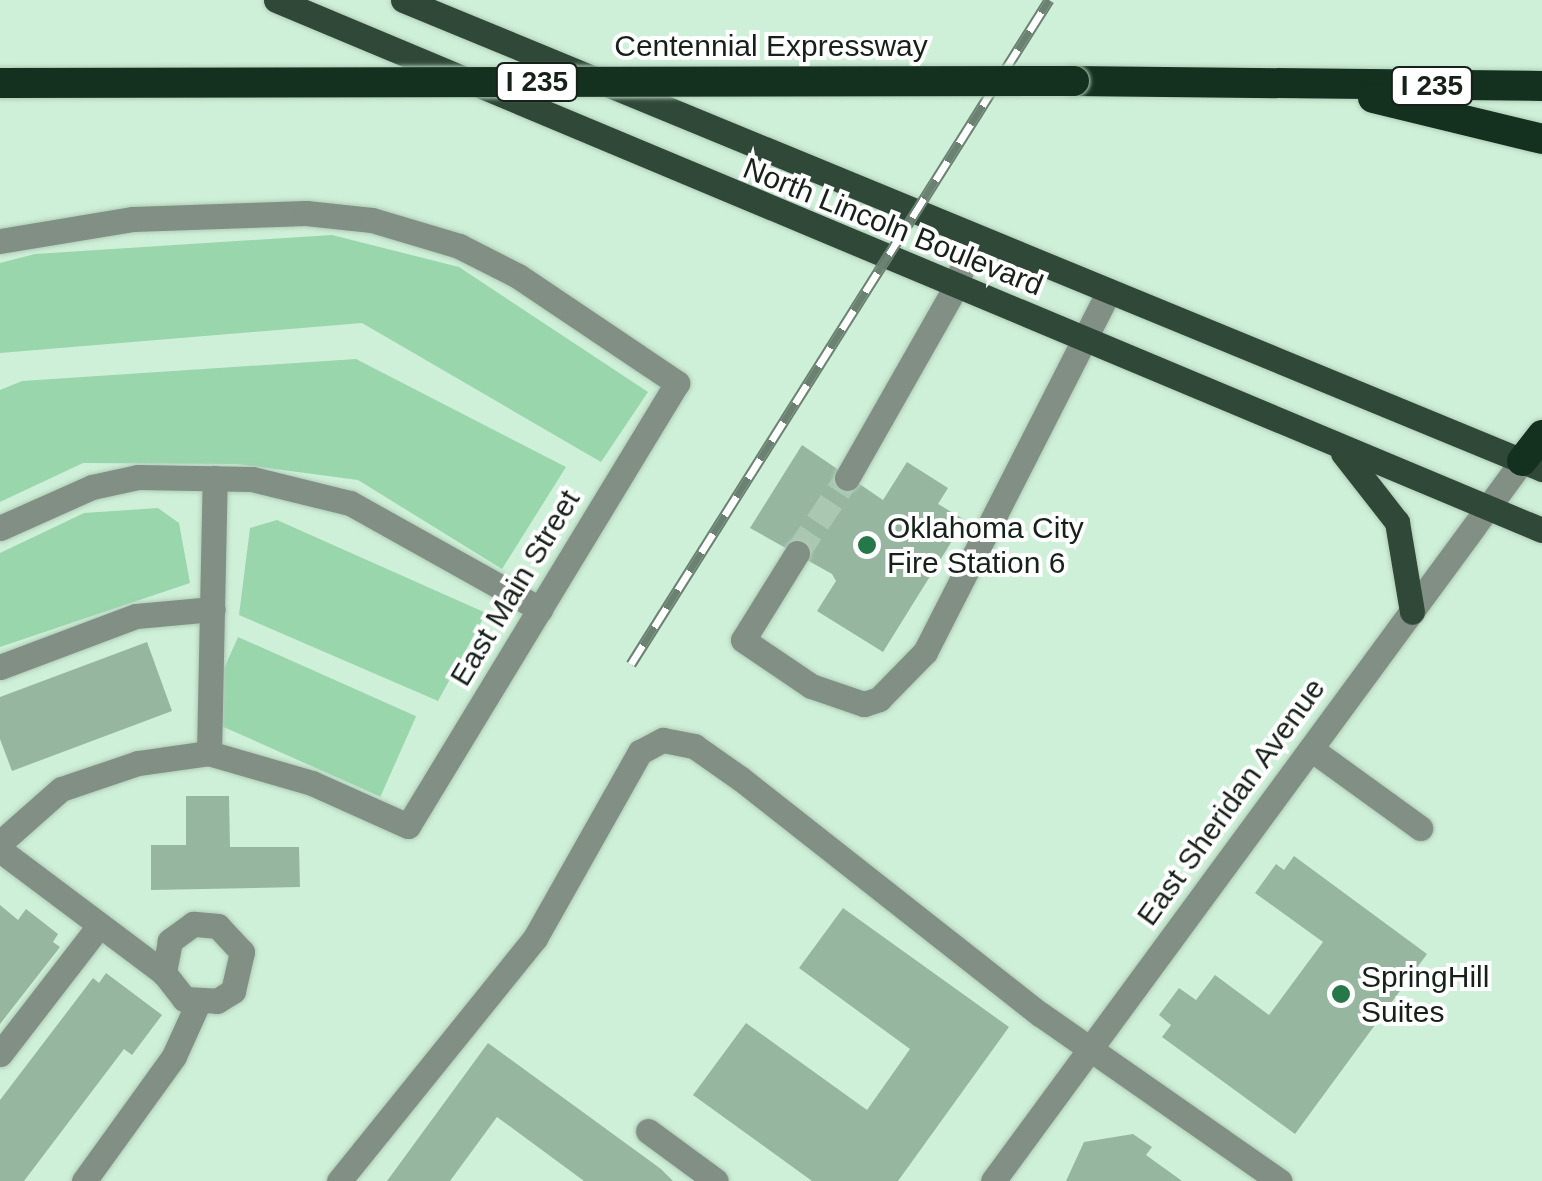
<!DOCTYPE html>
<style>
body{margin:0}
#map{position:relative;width:1542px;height:1181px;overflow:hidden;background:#cff0d8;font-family:Helvetica,sans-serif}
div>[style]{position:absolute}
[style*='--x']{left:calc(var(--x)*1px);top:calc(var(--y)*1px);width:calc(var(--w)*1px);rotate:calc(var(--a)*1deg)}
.green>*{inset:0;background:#99d6ac;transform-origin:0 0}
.building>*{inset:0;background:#96b69f}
.minor-tunnel>*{height:25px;margin-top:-12.5px;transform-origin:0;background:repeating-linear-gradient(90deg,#aac7b2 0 25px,transparent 0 37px)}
.roads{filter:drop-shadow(0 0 2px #aecbb6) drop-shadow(0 0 2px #aecbb6)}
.minor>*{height:25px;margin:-12.5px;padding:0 12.5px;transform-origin:12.5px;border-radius:12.5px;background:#818f85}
.major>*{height:25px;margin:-12.5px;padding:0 12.5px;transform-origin:12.5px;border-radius:12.5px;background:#304838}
.highway>*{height:30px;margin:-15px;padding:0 15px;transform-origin:15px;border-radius:15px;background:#14301e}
.rail>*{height:11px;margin-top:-5.5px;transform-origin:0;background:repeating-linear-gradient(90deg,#fff 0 22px,#6b8172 0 44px);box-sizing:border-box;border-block:2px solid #6b8172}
.bridges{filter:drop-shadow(0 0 2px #aecbb6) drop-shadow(0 0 2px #aecbb6)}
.highway-bridge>*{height:30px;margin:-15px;padding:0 15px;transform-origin:15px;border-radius:15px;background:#14301e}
.dots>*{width:28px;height:28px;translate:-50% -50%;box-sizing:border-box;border:5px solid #fff;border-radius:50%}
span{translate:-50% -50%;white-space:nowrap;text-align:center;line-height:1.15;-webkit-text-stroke:8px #fff;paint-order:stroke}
.shield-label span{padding:2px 8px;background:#fff;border:2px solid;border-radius:8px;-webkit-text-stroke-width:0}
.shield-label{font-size:28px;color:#152119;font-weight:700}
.street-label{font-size:30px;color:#152119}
.poi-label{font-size:30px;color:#152119}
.left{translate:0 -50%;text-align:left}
</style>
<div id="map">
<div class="green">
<i style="clip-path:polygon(332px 235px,459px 267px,648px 392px,601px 462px,362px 323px,0 353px,0 263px,35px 254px)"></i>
<i style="clip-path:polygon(356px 359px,566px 467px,502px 569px,358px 480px,236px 464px,83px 463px,0 502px,0 390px,22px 381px)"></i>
<i style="clip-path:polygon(158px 508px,179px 523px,190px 583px,0 647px,0 553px,84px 513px)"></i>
<i style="clip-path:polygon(277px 520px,486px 613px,438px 701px,239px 615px,250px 528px)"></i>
<i style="left:238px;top:637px;width:195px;height:88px;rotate:24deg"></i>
</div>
<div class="building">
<i style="clip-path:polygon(802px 445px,883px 500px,907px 462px,948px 488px,938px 504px,965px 520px,883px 652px,817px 611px,836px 581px,832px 574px,750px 528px)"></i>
<i style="clip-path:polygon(147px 642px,172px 711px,12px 771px,0 739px,0 697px)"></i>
<i style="clip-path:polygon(186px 796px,229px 796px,230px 847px,299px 847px,300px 887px,151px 890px,151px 845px,186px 845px)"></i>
<i style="clip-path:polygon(1294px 856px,1427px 954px,1295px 1134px,1162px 1037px,1171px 1025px,1159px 1015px,1179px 988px,1196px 1000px,1215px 975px,1269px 1015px,1323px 942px,1255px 893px,1276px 864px,1284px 870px)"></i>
<i style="clip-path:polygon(0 905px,18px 920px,26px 909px,58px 934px,53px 942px,60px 947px,0 1024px)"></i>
<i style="clip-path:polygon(843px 908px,1009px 1027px,898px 1181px,812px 1181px,693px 1095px,746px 1023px,867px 1110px,910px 1049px,799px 968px)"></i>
<i style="clip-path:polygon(106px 973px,162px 1015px,132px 1055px,124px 1049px,24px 1181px,0 1181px,0 1100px,93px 978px,99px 983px)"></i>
<i style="clip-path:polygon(488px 1043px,661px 1169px,673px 1181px,584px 1181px,497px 1117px,450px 1181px,387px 1181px)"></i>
<i style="clip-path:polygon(1133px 1134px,1152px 1147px,1146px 1155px,1182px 1181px,1066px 1181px,1084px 1142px)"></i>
</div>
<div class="minor-tunnel">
<i style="--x:797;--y:553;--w:90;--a:-56.3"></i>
</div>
<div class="roads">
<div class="minor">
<i style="--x:0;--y:241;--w:135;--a:-9.4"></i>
<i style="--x:133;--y:219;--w:173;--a:-2"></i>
<i style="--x:306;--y:213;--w:66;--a:6.1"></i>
<i style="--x:372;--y:220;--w:91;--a:16.6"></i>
<i style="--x:459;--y:246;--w:66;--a:27"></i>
<i style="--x:518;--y:276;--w:192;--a:33.9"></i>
<i style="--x:677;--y:383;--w:518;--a:121.27"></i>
<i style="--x:408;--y:826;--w:105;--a:-155.9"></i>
<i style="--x:312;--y:783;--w:107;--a:-163.8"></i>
<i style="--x:209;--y:753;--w:72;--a:172"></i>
<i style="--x:138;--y:763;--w:81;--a:161.3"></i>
<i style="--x:61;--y:789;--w:81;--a:138.5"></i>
<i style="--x:847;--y:478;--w:219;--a:-60.4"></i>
<i style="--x:955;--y:288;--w:55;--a:-70.9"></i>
<i style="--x:0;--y:528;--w:101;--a:-24"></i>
<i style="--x:92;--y:487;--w:47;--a:-12.3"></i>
<i style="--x:138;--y:477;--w:114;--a:1"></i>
<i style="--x:252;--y:479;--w:101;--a:13.8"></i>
<i style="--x:350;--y:503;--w:218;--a:29.2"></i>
<i style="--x:797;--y:553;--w:102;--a:121.8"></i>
<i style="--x:743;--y:640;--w:82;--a:34.1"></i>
<i style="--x:811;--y:686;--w:56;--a:18.8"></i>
<i style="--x:864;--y:704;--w:16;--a:-18"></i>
<i style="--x:879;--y:699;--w:66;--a:-45.6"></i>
<i style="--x:925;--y:652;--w:405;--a:-63"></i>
<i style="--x:0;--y:667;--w:145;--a:-20.6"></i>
<i style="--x:136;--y:616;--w:77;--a:-5.2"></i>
<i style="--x:1311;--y:749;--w:135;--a:35.9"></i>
<i style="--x:209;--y:753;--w:275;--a:-88.8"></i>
<i style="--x:0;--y:850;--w:205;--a:36.9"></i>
<i style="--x:164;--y:973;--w:33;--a:52"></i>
<i style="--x:184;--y:999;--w:33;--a:3"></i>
<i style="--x:217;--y:1001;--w:19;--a:-32"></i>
<i style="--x:233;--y:991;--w:40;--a:-77"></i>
<i style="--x:242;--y:952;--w:35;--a:-133"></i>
<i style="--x:218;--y:926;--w:25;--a:-175"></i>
<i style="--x:193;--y:924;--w:29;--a:144"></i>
<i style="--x:170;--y:941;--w:33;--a:101"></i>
<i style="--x:0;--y:1054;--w:160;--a:-52.3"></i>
<i style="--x:648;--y:1131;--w:84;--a:36.3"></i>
<i style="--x:84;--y:1181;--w:154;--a:-54.2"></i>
<i style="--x:174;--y:1056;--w:58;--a:-65.6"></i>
<i style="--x:339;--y:1181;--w:312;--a:-51.1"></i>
<i style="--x:535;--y:938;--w:214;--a:-60.6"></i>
<i style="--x:640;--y:752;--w:26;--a:-28"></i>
<i style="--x:663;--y:740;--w:32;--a:11"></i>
<i style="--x:694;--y:746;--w:57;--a:35.1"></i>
<i style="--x:741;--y:779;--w:380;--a:38.2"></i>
<i style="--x:1040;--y:1014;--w:292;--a:34.9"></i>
<i style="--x:993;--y:1181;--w:893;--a:-53.69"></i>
</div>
<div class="major">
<i style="--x:276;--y:0;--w:1372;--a:22.72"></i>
<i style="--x:403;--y:0;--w:1232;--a:22.38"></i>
<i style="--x:1343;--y:453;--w:88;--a:52"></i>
<i style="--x:1397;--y:522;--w:91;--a:80.5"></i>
</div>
<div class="highway">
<i style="--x:1074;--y:81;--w:468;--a:0.6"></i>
<i style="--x:1373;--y:98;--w:174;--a:13.6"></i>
<i style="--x:1522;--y:461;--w:33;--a:-52"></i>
</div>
</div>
<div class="rail">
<i style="--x:631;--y:664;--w:785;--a:-57.81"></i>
</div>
<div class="bridges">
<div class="highway-bridge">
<i style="--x:0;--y:83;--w:1074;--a:-0.11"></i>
</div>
</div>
<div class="dots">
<i style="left:867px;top:545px;background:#277849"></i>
<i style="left:1341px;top:994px;background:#277849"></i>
</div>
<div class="shield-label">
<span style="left:537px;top:82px">I 235</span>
<span style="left:1432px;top:86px">I 235</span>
</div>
<div class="street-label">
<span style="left:771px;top:46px">Centennial Expressway</span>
<span style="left:893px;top:227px;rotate:22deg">North Lincoln Boulevard</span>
<span style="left:515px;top:588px;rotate:-59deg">East Main Street</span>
<span style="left:1231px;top:802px;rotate:-54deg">East Sheridan Avenue</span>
</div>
<div class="poi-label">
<span class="left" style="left:887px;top:545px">Oklahoma City<br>Fire Station 6</span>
<span class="left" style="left:1361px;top:994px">SpringHill<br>Suites</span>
</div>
</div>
